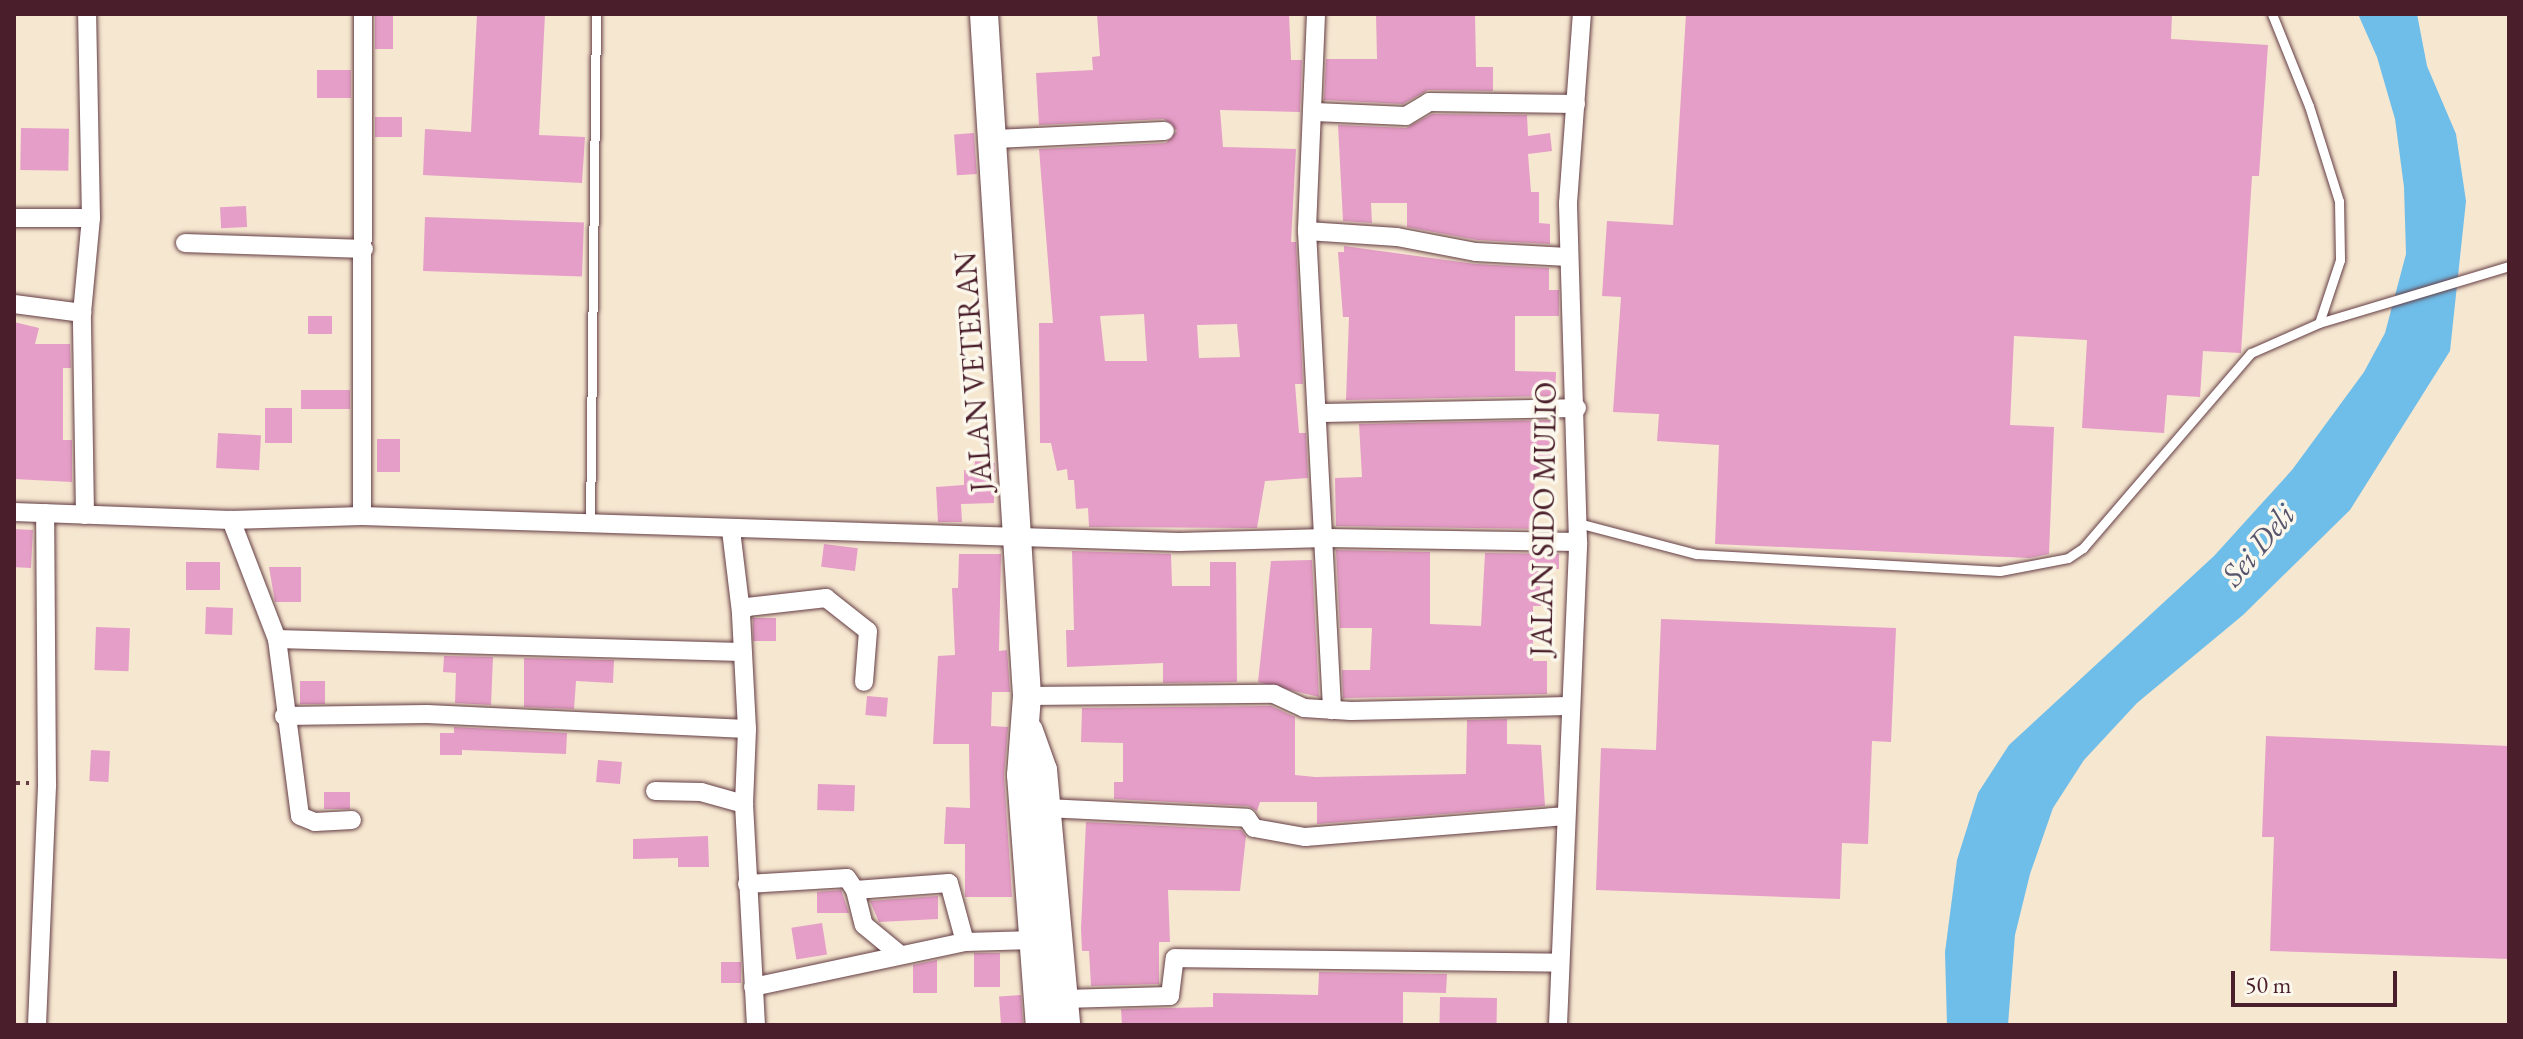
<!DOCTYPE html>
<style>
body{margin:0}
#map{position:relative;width:2523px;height:1039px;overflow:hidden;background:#f6e7d0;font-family:"EB Garamond",serif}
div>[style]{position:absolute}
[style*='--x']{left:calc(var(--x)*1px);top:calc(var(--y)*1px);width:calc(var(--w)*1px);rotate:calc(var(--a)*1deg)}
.water>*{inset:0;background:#6fbde9}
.building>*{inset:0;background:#e59ec7;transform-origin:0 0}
.path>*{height:4px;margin-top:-2px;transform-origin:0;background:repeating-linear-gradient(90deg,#643d44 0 6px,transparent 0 12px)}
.roads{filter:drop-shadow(0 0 2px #643d44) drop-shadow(0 0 2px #643d44)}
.service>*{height:9px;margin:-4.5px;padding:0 4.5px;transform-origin:4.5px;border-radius:4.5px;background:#fff}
.minor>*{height:18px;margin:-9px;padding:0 9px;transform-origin:9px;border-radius:9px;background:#fff}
.primary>*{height:28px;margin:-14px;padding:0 14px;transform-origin:14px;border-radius:14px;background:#fff}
span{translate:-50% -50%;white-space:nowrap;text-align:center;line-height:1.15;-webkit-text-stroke:7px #fbf7ec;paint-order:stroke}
.street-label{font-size:30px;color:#4a1f2b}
.water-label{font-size:32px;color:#57566e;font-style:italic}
.frame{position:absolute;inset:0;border:16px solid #4a1f2b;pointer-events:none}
.scale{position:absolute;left:2231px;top:971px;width:166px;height:36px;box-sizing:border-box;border:4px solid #4a1f2b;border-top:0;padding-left:10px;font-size:24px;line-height:28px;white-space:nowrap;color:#4a1f2b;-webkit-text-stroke:6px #fbf7ec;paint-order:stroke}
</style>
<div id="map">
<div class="water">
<i style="clip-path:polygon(2358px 14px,2417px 14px,2427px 66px,2456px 134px,2466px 201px,2450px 351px,2350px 510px,2243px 615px,2137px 703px,2084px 760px,2053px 808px,2030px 874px,2015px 935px,2008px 1025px,1947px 1025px,1945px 952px,1957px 860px,1978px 793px,2009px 745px,2214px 556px,2292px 470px,2364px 372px,2385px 333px,2406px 254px,2404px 187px,2395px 119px,2377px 57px)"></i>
</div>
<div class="building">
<i style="left:375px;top:14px;width:18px;height:35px"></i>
<i style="clip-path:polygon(477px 14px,545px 14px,539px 135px,585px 137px,582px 183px,423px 175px,425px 129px,471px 132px)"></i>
<i style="clip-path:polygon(evenodd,1097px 14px,1289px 14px,1291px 60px,1302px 60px,1300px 112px,1220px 110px,1223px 147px,1296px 149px,1291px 242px,1296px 242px,1303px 384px,1295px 384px,1299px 433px,1306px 433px,1308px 478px,1265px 481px,1257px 528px,1089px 527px,1088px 508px,1076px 509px,1074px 480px,1068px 480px,1067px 469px,1057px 471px,1051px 443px,1040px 443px,1039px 323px,1053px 323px,1039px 149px,1166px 143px,1177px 131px,1164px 119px,1039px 125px,1036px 73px,1093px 70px,1092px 57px,1100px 56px,1097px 14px,1144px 314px,1147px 361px,1105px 361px,1100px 316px,1144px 314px,1097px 14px,1237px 324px,1240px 357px,1199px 358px,1197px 325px,1237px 324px)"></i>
<i style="clip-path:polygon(1376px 14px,1475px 14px,1476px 67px,1493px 67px,1493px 91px,1428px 90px,1403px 104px,1324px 100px,1326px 59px,1377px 59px)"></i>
<i style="clip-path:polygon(1686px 14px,2172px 14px,2171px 39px,2268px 45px,2259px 176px,2252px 176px,2241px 353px,2203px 351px,2200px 397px,2167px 395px,2164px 433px,2082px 428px,2087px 340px,2014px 336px,2010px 425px,2054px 427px,2049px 554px,2029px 558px,1715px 544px,1719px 445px,1657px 441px,1659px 414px,1613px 412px,1621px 297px,1602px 296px,1607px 221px,1673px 225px)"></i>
<i style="left:351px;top:70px;width:28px;height:34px;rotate:90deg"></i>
<i style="clip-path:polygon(1432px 114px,1527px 115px,1528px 136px,1550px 133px,1552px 151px,1528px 154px,1531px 192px,1539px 192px,1539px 223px,1550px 224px,1550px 244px,1477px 240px,1407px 227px,1407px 203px,1371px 203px,1372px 223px,1343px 221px,1338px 125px,1406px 128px)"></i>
<i style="left:375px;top:117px;width:27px;height:20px"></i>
<i style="left:21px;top:128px;width:48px;height:42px;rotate:1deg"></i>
<i style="left:974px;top:133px;width:41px;height:20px;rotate:86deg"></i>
<i style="left:246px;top:206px;width:21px;height:26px;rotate:87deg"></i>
<i style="left:425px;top:217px;width:159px;height:54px;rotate:2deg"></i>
<i style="clip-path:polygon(1344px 246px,1475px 264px,1549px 268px,1549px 290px,1559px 290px,1559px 316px,1515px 316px,1515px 371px,1556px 372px,1555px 396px,1346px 400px,1349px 317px,1343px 317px,1338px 252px,1344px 252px)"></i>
<i style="left:332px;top:316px;width:18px;height:24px;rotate:90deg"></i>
<i style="clip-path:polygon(14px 322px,39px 328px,35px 344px,70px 344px,71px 368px,63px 368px,63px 440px,72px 440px,72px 482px,14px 479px)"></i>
<i style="left:301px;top:390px;width:49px;height:19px"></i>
<i style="left:265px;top:408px;width:27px;height:35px"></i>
<i style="clip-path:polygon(1555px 420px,1554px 474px,1534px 475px,1536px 529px,1336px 526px,1335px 478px,1362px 477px,1359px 424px)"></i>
<i style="left:218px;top:433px;width:43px;height:35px;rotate:3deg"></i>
<i style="left:377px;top:439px;width:23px;height:33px"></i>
<i style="clip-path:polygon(975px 461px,995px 463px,994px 503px,961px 504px,962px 522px,938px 522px,936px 487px,964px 485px,964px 470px,974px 470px)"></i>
<i style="left:14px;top:529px;width:19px;height:38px;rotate:3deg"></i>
<i style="left:824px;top:544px;width:34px;height:23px;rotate:7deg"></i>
<i style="clip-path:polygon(1336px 550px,1430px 552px,1430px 624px,1481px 626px,1485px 553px,1559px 554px,1559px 569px,1539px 569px,1541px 606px,1533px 606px,1533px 661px,1547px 661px,1547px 694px,1343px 698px,1342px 670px,1370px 670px,1372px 628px,1340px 628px)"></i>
<i style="clip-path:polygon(1072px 551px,1171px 554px,1172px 586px,1210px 586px,1210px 562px,1236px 562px,1237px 682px,1163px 683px,1163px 663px,1067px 667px,1066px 630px,1074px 630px)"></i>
<i style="clip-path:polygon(959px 554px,1001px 554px,999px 651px,1007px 650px,1010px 692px,992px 692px,991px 726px,1008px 727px,1004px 776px,1012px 897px,965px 897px,965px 844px,944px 844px,946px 807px,970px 808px,969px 744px,933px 744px,938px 656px,955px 655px,952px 588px,958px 588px)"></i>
<i style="clip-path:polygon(1312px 560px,1319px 697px,1258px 682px,1271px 561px)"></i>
<i style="left:186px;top:562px;width:34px;height:28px"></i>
<i style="clip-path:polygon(269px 567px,301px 567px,301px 602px,275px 602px)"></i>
<i style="left:206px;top:607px;width:27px;height:27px;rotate:2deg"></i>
<i style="left:753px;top:618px;width:23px;height:23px"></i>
<i style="clip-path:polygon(1661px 619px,1896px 628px,1891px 742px,1872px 741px,1868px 844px,1842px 843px,1840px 899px,1596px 890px,1601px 748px,1656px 750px)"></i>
<i style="left:96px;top:627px;width:34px;height:43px;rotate:2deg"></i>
<i style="clip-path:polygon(444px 656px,493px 657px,491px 705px,455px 703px,456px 673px,443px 672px)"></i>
<i style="clip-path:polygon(524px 658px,614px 660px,613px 683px,576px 681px,574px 709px,524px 707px)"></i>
<i style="left:300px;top:681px;width:25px;height:23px"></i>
<i style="left:867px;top:696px;width:21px;height:19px;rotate:5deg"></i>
<i style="clip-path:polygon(1271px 706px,1295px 717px,1295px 775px,1315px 777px,1466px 774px,1467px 720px,1507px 719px,1507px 744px,1541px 745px,1545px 806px,1317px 824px,1317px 802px,1260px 802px,1257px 811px,1248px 806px,1114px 799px,1114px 782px,1123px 782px,1123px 743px,1081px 742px,1082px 708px)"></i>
<i style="clip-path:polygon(454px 727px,567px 733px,566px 754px,462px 750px,462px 755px,440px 755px,440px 733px,454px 733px)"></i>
<i style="clip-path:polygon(2266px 736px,2509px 746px,2509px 959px,2270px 951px,2274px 837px,2262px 837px)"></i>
<i style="left:91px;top:750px;width:19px;height:31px;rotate:3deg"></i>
<i style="left:598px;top:760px;width:24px;height:22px;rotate:5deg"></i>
<i style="left:818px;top:784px;width:37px;height:26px;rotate:2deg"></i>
<i style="left:324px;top:792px;width:26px;height:17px"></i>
<i style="clip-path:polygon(1086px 822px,1241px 830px,1246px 836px,1240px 891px,1168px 890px,1170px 942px,1159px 942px,1159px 984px,1091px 986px,1089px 951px,1082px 951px,1081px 928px)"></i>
<i style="clip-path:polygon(708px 836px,709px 867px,678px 867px,678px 858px,633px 859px,633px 839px)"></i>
<i style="clip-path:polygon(841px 890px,849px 913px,817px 913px,817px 892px)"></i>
<i style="clip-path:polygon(938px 896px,938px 919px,879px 922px,870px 901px)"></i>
<i style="left:822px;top:923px;width:32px;height:31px;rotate:81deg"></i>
<i style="left:1000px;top:953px;width:34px;height:26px;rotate:90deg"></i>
<i style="clip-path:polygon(937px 960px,937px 993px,913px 993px,913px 965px)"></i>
<i style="left:721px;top:962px;width:20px;height:21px"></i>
<i style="clip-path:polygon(1319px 972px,1447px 974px,1446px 993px,1403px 992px,1403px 1025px,1122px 1025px,1121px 1009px,1213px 1007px,1213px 993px,1318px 995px)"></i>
<i style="left:1021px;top:995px;width:30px;height:22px;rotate:86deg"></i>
<i style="left:1440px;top:997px;width:57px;height:28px;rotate:1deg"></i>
</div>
<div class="path">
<i style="--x:14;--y:783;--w:15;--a:0"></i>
</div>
<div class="roads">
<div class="service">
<i style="--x:2272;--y:14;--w:99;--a:68.1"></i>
<i style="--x:2309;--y:106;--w:100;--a:72.5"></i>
<i style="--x:2339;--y:201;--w:59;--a:89"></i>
<i style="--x:2340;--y:260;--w:66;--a:108.4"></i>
<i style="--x:1578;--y:523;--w:122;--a:14.7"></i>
<i style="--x:1696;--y:554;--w:304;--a:3.2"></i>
<i style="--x:2000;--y:571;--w:69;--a:-10.8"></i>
<i style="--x:2068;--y:558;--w:18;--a:-34"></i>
<i style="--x:2083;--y:548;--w:257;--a:-49.3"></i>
<i style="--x:2251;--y:353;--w:74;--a:-23.8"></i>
<i style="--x:2319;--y:323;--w:198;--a:-16.7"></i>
<i style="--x:590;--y:526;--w:512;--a:-89.33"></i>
</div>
<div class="minor">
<i style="--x:1316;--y:14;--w:217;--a:92.4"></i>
<i style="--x:1307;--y:231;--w:480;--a:87"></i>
<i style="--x:1315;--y:112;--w:91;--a:2.5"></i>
<i style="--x:1406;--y:116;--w:27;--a:-31"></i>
<i style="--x:1429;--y:102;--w:147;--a:0.8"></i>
<i style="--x:994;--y:139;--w:171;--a:-2.7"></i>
<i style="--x:14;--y:218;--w:77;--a:0"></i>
<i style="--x:1307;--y:231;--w:90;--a:3.8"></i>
<i style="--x:1397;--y:237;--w:80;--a:10.8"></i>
<i style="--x:1476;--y:252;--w:92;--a:3.1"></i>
<i style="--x:185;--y:243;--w:179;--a:1.9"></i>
<i style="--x:14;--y:304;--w:69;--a:7.5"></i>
<i style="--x:1319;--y:413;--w:258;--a:-1.1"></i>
<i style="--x:14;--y:512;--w:217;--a:2.1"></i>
<i style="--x:231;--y:520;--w:131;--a:-1.7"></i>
<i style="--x:362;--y:516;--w:817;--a:1.82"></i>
<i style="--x:1179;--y:542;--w:147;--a:-1.6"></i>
<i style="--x:1326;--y:538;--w:252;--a:0.9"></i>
<i style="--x:85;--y:515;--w:202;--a:-90.9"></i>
<i style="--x:82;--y:313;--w:95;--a:-84.6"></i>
<i style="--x:91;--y:218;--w:204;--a:-91.1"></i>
<i style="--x:362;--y:516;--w:502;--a:-89.89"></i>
<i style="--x:231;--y:520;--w:128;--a:68.9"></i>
<i style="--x:277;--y:639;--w:178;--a:82.6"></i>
<i style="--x:300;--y:816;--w:16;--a:22"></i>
<i style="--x:315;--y:822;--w:37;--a:-3"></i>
<i style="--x:731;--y:530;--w:84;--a:83.1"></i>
<i style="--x:277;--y:639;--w:464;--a:1.6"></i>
<i style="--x:1027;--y:696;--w:247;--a:-0.5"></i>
<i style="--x:1274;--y:694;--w:33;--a:25"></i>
<i style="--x:1304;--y:708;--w:47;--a:3.7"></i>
<i style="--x:1351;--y:711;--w:217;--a:-1.3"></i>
<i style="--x:284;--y:716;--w:143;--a:-0.8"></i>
<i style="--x:427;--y:714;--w:320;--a:2.7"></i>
<i style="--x:747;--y:729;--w:116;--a:-93"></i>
<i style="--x:741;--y:613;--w:8;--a:-45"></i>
<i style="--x:747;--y:607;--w:80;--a:-6.5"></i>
<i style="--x:826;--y:598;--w:53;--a:38.2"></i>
<i style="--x:868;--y:631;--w:51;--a:94.5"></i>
<i style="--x:655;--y:791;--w:46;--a:1.2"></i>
<i style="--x:701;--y:792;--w:45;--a:15.6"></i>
<i style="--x:744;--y:804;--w:221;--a:86.9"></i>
<i style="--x:744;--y:804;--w:75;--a:-87.7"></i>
<i style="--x:1046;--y:808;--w:201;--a:2.8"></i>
<i style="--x:1247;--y:818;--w:12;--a:55"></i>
<i style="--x:1254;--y:828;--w:52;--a:10"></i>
<i style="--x:1305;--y:837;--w:260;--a:-4.6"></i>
<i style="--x:747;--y:884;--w:100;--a:-3.4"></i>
<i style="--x:847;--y:878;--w:14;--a:56"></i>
<i style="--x:855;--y:890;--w:94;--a:-4.3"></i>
<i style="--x:949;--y:883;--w:61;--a:74.8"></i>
<i style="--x:855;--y:890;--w:36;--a:76"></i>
<i style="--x:864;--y:925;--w:44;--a:39.5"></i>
<i style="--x:753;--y:987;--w:217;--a:-12"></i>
<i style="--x:965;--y:942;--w:69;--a:-1.7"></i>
<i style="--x:1064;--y:999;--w:106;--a:-1.6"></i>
<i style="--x:1170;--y:996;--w:38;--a:-83"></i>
<i style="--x:1175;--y:958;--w:383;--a:0.7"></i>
<i style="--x:37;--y:1025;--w:241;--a:-87.6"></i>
<i style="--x:47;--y:784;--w:271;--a:-90.4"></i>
<i style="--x:1558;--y:1025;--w:483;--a:-87.6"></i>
<i style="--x:1578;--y:542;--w:339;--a:-91.7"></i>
<i style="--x:1568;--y:203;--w:190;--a:-85.8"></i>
</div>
<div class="primary">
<i style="--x:984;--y:14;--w:683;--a:86.39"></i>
<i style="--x:1027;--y:696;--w:79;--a:94.3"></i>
<i style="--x:1021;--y:775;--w:251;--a:85.7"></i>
<i style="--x:1029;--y:731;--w:41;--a:70.3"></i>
<i style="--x:1043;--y:770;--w:256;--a:84.8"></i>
</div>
</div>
<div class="street-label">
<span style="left:974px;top:372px;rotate:-94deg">JALAN VETERAN</span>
<span style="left:1544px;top:519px;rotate:-89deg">JALAN SIDO MULIO</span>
</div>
<div class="water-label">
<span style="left:2258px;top:545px;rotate:-50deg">Sei Deli</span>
</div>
<div class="frame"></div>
<div class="scale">50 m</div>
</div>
